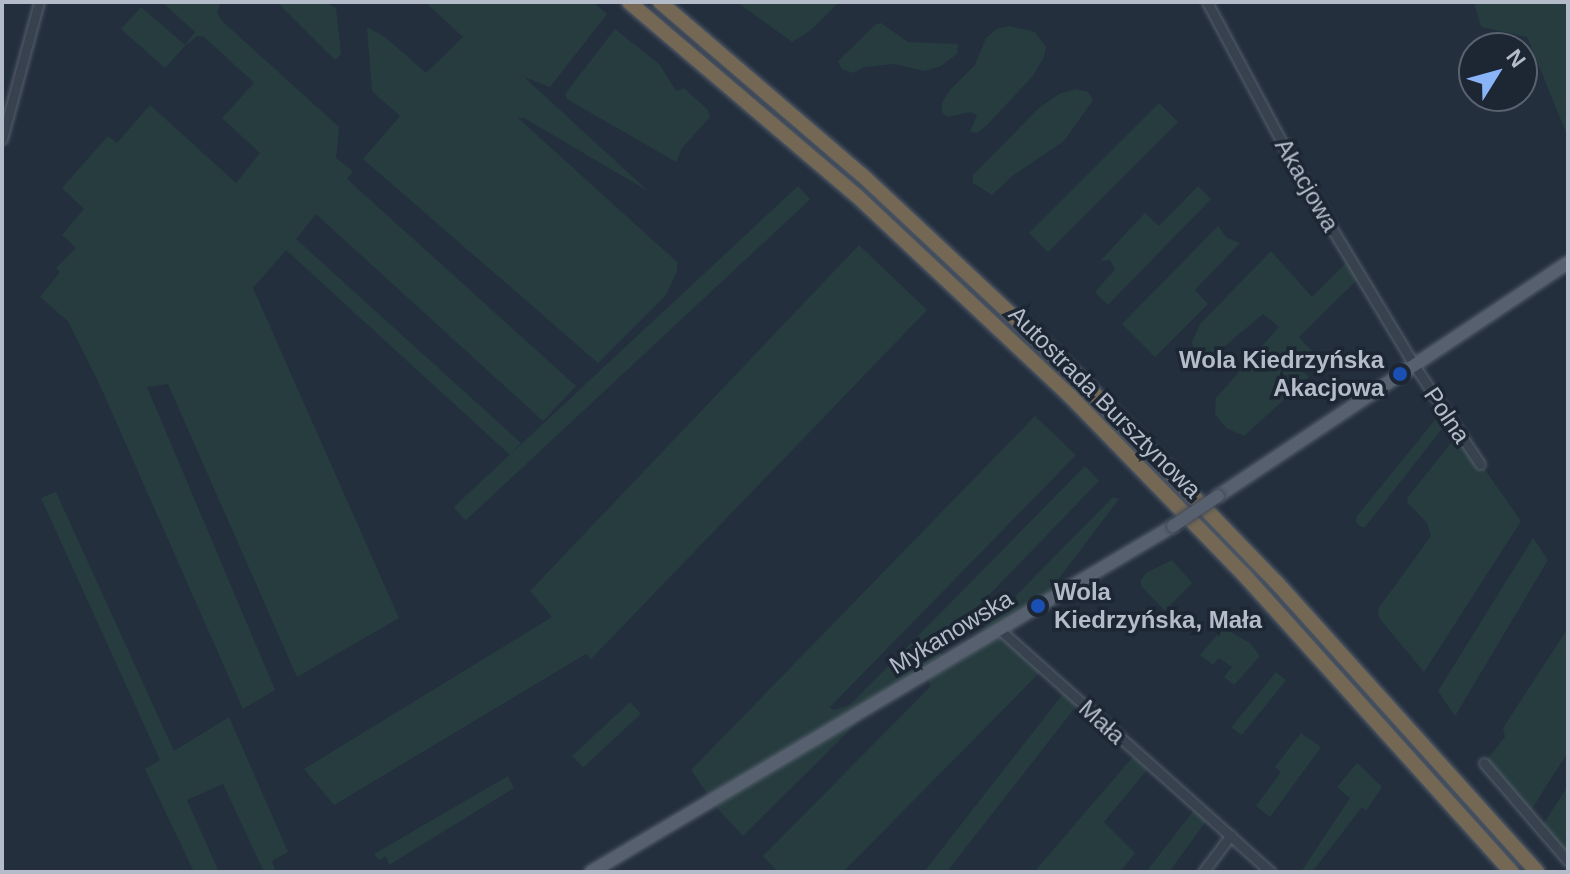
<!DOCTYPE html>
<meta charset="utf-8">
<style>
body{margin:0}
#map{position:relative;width:1570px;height:874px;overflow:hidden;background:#242f3e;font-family:Arial,sans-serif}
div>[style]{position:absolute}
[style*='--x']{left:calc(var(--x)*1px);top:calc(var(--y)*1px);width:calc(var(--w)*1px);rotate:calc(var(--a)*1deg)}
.green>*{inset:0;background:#263c3f;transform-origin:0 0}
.roads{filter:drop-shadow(0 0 2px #565f6c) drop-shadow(0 0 2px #565f6c)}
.minor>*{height:9px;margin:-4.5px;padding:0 4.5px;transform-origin:4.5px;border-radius:4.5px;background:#38414e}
.major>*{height:12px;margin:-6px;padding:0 6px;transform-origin:6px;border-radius:6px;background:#56606e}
.highway>*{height:14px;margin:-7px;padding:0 7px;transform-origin:7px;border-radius:7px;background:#746855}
.bridges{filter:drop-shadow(0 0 2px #414a57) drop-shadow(0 0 2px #414a57)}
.major-bridge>*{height:12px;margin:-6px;padding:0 6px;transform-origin:6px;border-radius:6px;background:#56606e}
.dots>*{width:22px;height:22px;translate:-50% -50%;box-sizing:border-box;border:4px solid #1d2633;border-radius:50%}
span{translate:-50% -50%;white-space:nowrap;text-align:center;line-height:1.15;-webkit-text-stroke:7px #1d2633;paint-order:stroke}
.street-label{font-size:24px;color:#b4bcc9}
.poi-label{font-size:24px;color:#b4bcc9;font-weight:700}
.right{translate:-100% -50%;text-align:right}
.left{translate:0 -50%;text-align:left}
.frame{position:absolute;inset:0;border:4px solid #b4bcc9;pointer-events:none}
.north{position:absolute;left:1458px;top:32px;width:80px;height:80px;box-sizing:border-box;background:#1d2633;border:2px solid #59626f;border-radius:50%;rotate:53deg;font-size:22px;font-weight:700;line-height:32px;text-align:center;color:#b4bcc9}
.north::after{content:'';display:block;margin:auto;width:28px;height:36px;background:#8ab4f8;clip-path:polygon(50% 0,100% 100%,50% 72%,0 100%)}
</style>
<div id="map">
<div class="green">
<i style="clip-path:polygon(162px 2px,221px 2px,217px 12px,222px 21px,339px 127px,336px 158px,353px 171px,347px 179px,576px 386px,543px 421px,316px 214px,296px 239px,521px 443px,510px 455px,286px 250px,253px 288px,399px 618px,297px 677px,168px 384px,147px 387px,275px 690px,243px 709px,98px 381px,68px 321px,40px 297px,60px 272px,56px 268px,76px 248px,62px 235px,84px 209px,62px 188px,108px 136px,117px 143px,150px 105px,236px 183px,260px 153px,222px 118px,254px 83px,249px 78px,204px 37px,197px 36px,185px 46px,165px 68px,121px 29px,141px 7px,185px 45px,195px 32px)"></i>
<i style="clip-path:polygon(277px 2px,325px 2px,336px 8px,341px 54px,335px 60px)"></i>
<i style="clip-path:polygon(425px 2px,593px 2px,607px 14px,550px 87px,524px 77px,648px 191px,524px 118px,518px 118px,677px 262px,677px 271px,666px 295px,598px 363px,363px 159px,400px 116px,372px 91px,367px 27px,385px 37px,426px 73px,463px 37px)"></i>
<i style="clip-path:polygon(737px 2px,839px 2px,811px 30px,792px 42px)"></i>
<i style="clip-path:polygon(1474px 2px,1568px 2px,1568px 137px,1527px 37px,1481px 27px)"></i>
<i style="clip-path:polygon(881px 23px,908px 42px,958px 44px,957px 54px,941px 66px,925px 71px,894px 64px,864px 67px,853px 73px,842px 69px,838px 61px,875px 25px)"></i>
<i style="clip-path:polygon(1009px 26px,1035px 32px,1046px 47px,1044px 57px,1032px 77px,987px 125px,977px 133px,970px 132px,977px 115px,971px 112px,947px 117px,942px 112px,942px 103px,949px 91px,975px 65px,986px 38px,997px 29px)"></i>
<i style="clip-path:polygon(615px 29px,660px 65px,676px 91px,684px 88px,708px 110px,710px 117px,682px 148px,676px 162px,567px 99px,565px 94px)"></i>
<i style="clip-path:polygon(1075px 89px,1088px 92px,1093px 100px,1064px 141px,1011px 177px,992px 195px,973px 183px,973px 175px,1039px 108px,1059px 94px)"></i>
<i style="left:1159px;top:103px;width:27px;height:184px;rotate:45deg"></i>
<i style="left:798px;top:186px;width:18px;height:471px;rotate:47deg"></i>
<i style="clip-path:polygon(1198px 186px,1211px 199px,1108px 305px,1095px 292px,1115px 269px,1110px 260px,1100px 261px,1145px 213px,1159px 226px)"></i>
<i style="clip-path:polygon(1218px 226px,1227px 238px,1240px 243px,1195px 290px,1208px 304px,1155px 357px,1122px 324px)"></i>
<i style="clip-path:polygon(859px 245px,927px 310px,591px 659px,586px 654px,334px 805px,304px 769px,552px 617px,530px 591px)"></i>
<i style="clip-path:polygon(1271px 251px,1312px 297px,1350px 259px,1360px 277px,1299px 337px,1312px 351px,1297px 365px,1309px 377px,1244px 436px,1226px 428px,1215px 414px,1216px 398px,1279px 327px,1263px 314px,1206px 362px,1196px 357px,1192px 342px,1200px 324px)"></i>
<i style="clip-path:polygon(1443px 410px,1449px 420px,1365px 527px,1361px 527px,1356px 523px,1357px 516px)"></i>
<i style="clip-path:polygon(1035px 416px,1076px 455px,830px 707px,834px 710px,851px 704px,1085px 466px,1099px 481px,937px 649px,943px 655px,977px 635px,1113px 497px,1119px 499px,1038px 606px,999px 629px,1043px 669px,843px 872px,778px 872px,763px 856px,930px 687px,927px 672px,881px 699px,743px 836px,717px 808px,691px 770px)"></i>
<i style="clip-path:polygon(1459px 433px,1521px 521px,1424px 672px,1379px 618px,1378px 609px,1431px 536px,1427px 523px,1407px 502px,1408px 497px)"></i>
<i style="clip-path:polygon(56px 492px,174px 751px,229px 717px,288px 852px,272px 861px,276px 872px,264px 872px,223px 784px,187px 800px,219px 872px,194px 872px,145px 769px,160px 760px,41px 498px)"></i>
<i style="clip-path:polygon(1533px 538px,1548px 560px,1455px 716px,1438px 691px)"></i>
<i style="clip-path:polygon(1172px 560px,1192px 583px,1165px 611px,1141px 586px,1141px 580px,1146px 573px)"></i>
<i style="clip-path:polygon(1223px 628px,1250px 643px,1260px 656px,1234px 685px,1224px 677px,1232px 667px,1219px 658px,1213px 665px,1200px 655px)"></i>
<i style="clip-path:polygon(1568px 628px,1568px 752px,1528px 815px,1484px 763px,1505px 737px,1503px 728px)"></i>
<i style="left:1276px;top:672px;width:13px;height:71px;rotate:39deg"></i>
<i style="left:1066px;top:690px;width:18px;height:256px;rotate:38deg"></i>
<i style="left:630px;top:702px;width:16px;height:79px;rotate:47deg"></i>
<i style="clip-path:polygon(1301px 733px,1321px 747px,1270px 817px,1256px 806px,1281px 772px,1275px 767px)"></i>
<i style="clip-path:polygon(1137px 752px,1151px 765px,1104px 822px,1135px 853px,1120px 872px,1034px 872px)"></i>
<i style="clip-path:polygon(1357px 763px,1382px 787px,1366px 811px,1362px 807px,1312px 872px,1301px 872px,1350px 798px,1337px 787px)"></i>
<i style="clip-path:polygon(508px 776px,514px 788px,389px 865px,386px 856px,379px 860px,374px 854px)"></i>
<i style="clip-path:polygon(1568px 786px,1568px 861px,1540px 829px)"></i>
<i style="clip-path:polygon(1198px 805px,1210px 816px,1169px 872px,1146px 872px)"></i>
</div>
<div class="roads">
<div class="minor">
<i style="--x:1207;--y:2;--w:195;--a:61.9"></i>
<i style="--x:1299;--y:174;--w:223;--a:58.9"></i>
<i style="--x:1414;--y:365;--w:119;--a:56.3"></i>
<i style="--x:2;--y:139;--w:142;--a:-74.9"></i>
<i style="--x:999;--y:629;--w:365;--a:41.8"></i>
<i style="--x:1484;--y:763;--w:129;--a:49.4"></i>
<i style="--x:1203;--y:872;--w:46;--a:-52.9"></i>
</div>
<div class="major">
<i style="--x:1218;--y:496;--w:420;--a:-33.7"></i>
<i style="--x:591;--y:872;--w:677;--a:-30.73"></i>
</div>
<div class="highway">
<i style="--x:629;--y:2;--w:298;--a:40.4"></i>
<i style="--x:856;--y:195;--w:295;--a:43.2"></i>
<i style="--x:1071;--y:397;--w:251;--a:45.8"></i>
<i style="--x:1246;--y:577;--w:397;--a:48"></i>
<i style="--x:660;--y:2;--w:265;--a:40.6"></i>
<i style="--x:861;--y:174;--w:294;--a:43.1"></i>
<i style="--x:1076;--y:375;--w:289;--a:46"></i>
<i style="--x:1277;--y:583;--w:389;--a:48"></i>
</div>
</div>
<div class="bridges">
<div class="major-bridge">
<i style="--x:1173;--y:526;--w:54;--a:-33.7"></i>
</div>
</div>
<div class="dots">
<i style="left:1400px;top:374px;background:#1a4fb4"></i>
<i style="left:1038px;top:606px;background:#1a4fb4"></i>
</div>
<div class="street-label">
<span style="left:1307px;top:185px;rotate:60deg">Akacjowa</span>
<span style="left:1105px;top:402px;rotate:45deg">Autostrada Bursztynowa</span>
<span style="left:1447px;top:415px;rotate:56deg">Polna</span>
<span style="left:951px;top:632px;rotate:-31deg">Mykanowska</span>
<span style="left:1102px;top:722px;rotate:42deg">Mała</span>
</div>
<div class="poi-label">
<span class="right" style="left:1384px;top:374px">Wola Kiedrzyńska<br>Akacjowa</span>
<span class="left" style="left:1054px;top:606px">Wola<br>Kiedrzyńska, Mała</span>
</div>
<div class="frame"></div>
<div class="north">N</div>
</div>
